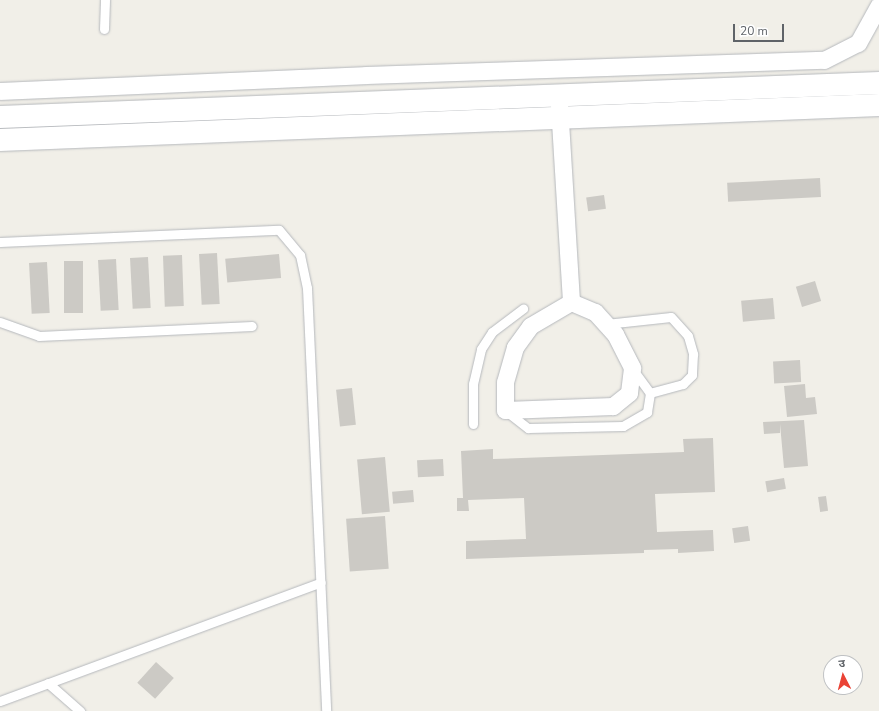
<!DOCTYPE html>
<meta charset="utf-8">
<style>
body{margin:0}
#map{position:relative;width:879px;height:711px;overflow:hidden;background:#f1efe8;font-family:"Nunito Sans","Noto Sans Devanagari",sans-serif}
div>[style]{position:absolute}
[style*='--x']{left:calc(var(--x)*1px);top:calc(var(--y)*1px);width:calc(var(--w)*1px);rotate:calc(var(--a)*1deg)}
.building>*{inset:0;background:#cccac5;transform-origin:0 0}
.roads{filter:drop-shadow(0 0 1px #b5b8bc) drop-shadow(0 0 1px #b5b8bc)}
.lane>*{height:9px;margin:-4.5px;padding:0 4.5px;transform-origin:4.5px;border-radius:4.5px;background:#fff}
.street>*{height:17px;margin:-8.5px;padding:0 8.5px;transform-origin:8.5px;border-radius:8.5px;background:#fff}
.secondary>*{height:22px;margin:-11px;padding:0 11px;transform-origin:11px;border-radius:11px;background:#fff}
span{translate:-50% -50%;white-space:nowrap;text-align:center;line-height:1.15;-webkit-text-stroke:3.5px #fff;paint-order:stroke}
.north{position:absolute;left:823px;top:655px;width:40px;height:40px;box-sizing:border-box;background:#fff;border:1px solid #bfc1c3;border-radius:50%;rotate:354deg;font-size:11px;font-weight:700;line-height:16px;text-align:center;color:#5f6368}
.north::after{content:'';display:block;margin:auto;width:14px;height:18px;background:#ea4335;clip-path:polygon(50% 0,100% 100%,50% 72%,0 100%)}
.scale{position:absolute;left:733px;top:24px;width:51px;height:18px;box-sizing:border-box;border:2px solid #5f6368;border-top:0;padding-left:5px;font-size:12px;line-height:14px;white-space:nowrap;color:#5f6368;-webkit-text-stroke:3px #fff;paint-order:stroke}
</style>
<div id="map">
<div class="building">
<i style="left:820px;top:178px;width:19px;height:93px;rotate:87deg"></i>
<i style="left:604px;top:195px;width:14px;height:18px;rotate:82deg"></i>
<i style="left:217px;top:253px;width:51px;height:18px;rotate:87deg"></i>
<i style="left:279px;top:254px;width:24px;height:54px;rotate:85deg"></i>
<i style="left:182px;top:255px;width:51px;height:19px;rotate:88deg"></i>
<i style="left:148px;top:257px;width:51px;height:18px;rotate:87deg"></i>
<i style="left:116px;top:259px;width:51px;height:18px;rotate:87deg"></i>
<i style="left:64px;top:261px;width:19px;height:52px"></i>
<i style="left:47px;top:262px;width:51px;height:18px;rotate:87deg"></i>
<i style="left:815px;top:281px;width:21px;height:20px;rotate:73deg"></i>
<i style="left:773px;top:298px;width:21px;height:32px;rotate:85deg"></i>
<i style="left:800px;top:360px;width:22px;height:27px;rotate:87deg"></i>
<i style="clip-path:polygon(805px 384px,806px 398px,815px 397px,817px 414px,787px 417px,784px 386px)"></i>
<i style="left:352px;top:388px;width:37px;height:16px;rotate:84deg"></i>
<i style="clip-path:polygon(804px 420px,808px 466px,784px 468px,780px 424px,780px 433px,764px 434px,763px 422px)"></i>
<i style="clip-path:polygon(713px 438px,715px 492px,655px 494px,657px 532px,713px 530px,714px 551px,678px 553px,678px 549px,644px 550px,644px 553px,466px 559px,466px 541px,526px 539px,524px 498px,468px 500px,469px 511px,457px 511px,457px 498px,463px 498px,461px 451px,493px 449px,493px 459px,684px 452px,683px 439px)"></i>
<i style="left:385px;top:457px;width:55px;height:28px;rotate:85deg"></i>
<i style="left:443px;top:459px;width:17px;height:26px;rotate:87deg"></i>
<i style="left:784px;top:478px;width:11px;height:19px;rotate:80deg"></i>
<i style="left:413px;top:490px;width:12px;height:21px;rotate:85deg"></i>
<i style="left:826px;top:496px;width:15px;height:8px;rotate:82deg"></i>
<i style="left:385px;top:516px;width:53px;height:39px;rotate:86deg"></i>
<i style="left:748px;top:526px;width:15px;height:16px;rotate:82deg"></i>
<i style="left:156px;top:662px;width:24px;height:28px;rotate:42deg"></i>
</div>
<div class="roads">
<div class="lane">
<i style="--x:104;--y:29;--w:29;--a:-88"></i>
<i style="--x:0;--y:242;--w:279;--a:-2.5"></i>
<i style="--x:279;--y:230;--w:33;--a:50"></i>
<i style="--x:300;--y:255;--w:34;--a:78"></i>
<i style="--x:307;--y:288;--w:423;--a:87.4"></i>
<i style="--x:0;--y:322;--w:41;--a:19.7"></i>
<i style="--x:39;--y:336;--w:213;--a:-2.7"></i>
<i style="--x:606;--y:324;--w:65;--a:-6.1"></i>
<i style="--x:671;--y:317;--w:25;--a:48"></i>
<i style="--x:688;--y:336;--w:19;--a:74"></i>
<i style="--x:693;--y:354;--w:21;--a:93"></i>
<i style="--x:692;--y:375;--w:13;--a:135"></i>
<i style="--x:683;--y:384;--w:34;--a:165"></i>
<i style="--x:506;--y:411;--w:28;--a:38"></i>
<i style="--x:528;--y:428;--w:95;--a:-1.2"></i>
<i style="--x:623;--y:426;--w:28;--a:-30"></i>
<i style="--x:647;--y:412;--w:19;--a:-81"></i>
<i style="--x:650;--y:393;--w:29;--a:-126"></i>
<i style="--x:473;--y:424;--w:40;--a:-90"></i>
<i style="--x:473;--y:384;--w:36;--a:-77"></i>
<i style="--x:481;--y:349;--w:20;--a:-57"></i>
<i style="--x:492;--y:332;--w:39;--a:-37"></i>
<i style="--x:48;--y:683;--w:43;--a:41.2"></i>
<i style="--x:0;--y:701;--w:342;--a:-20.3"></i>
</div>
<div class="street">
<i style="--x:0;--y:91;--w:366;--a:-2.5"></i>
<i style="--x:366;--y:75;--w:458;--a:-1.9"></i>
<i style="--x:824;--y:60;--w:38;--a:-27"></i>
<i style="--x:858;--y:43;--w:43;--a:-61.1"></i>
<i style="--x:559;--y:105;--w:197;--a:86.5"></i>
<i style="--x:571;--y:302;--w:26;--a:23"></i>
<i style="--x:595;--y:312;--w:30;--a:48"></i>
<i style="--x:615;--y:334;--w:38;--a:63"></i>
<i style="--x:632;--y:368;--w:25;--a:97"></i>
<i style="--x:629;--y:393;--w:21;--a:141"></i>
<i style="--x:613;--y:406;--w:108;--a:177.9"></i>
<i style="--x:505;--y:410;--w:28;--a:-90"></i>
<i style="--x:505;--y:382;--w:36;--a:-74"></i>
<i style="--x:515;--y:347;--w:26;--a:-54"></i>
<i style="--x:530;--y:326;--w:48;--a:-30.3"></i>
</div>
<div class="secondary">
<i style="--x:0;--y:117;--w:880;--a:-2.22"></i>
<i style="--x:0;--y:140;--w:880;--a:-2.28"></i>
</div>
</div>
<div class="north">उ</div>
<div class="scale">20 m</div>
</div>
